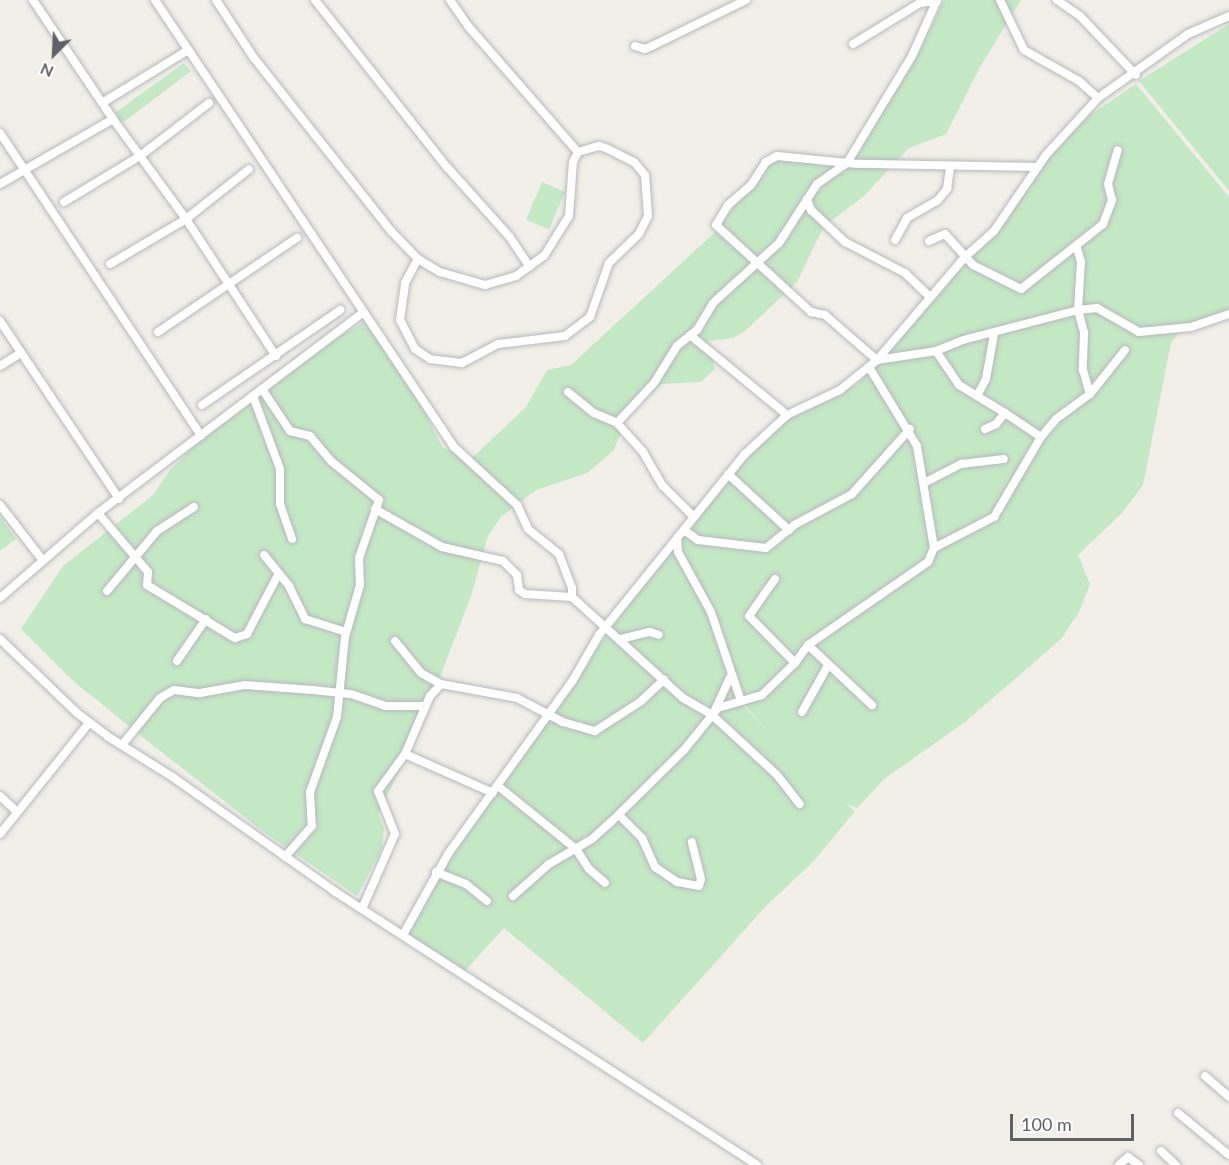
<!DOCTYPE html>
<style>
body{margin:0}
#map{position:relative;width:1229px;height:1165px;overflow:hidden;background:#f1efe8;font-family:Lato,sans-serif}
div>[style]{position:absolute}
[style*='--x']{left:calc(var(--x)*1px);top:calc(var(--y)*1px);width:calc(var(--w)*1px);rotate:calc(var(--a)*1deg)}
.green>*{inset:0;background:#c5e8c5;transform-origin:0 0}
.roads{filter:drop-shadow(0 0 2px #b5b8bc) drop-shadow(0 0 2px #b5b8bc)}
.minor>*{height:8px;margin:-4px;padding:0 4px;transform-origin:4px;border-radius:4px;background:#fff}
span{translate:-50% -50%;white-space:nowrap;text-align:center;line-height:1.15;-webkit-text-stroke:4.5px #fff;paint-order:stroke}
.north{position:absolute;left:24px;top:24px;width:60px;height:60px;-webkit-text-stroke:4px #fff;paint-order:stroke;rotate:204deg;font-size:16px;font-weight:700;line-height:24px;text-align:center;color:#5f6368}
.north::after{content:'';display:block;margin:auto;width:21px;height:27px;background:#5f6368;clip-path:polygon(50% 0,100% 100%,50% 72%,0 100%)}
.scale{position:absolute;left:1010px;top:1114px;width:124px;height:27px;box-sizing:border-box;border:3px solid #5f6368;border-top:0;padding-left:8px;font-size:18px;line-height:21px;white-space:nowrap;color:#5f6368;-webkit-text-stroke:4px #fff;paint-order:stroke}
</style>
<div id="map">
<div class="green">
<i style="clip-path:polygon(944px 0,1021px 0,980px 67px,946px 134px,909px 148px,863px 197px,824px 226px,797px 282px,745px 331px,733px 338px,708px 341px,715px 369px,701px 382px,661px 384px,627px 417px,614px 450px,587px 473px,536px 490px,501px 517px,488px 536px,471px 596px,420px 729px,378px 814px,384px 829px,382px 848px,357px 896px,264px 832px,155px 747px,72px 680px,21px 629px,63px 566px,153px 495px,170px 470px,201px 439px,313px 352px,364px 322px,409px 380px,442px 447px,471px 459px,526px 407px,547px 370px,571px 365px,713px 234px,766px 165px,775px 159px,847px 169px,916px 58px)"></i>
<i style="clip-path:polygon(1229px 24px,1229px 191px,1139px 81px)"></i>
<i style="clip-path:polygon(184px 63px,191px 71px,121px 124px,116px 112px)"></i>
<i style="clip-path:polygon(1136px 84px,1229px 197px,1229px 312px,1196px 322px,1180px 331px,1171px 343px,1143px 485px,1122px 513px,1078px 555px,1090px 584px,1079px 612px,1061px 639px,965px 722px,884px 779px,857px 808px,846px 804px,855px 811px,813px 862px,766px 906px,643px 1043px,504px 928px,463px 973px,406px 933px,449px 859px,537px 730px,672px 546px,702px 596px,733px 688px,742px 704px,774px 739px,747px 708px,733px 679px,711px 606px,686px 561px,679px 539px,744px 459px,788px 418px,858px 384px,949px 277px,994px 234px,1054px 149px,1086px 118px)"></i>
<i style="left:542px;top:182px;width:25px;height:41px;rotate:23deg"></i>
<i style="clip-path:polygon(0 516px,16px 539px,0 551px)"></i>
</div>
<div class="roads">
<div class="minor">
<i style="--x:33;--y:0;--w:143;--a:56.1"></i>
<i style="--x:155;--y:0;--w:538;--a:56.22"></i>
<i style="--x:454;--y:447;--w:86;--a:42.6"></i>
<i style="--x:517;--y:505;--w:26;--a:65"></i>
<i style="--x:528;--y:529;--w:40;--a:39"></i>
<i style="--x:559;--y:554;--w:36;--a:69"></i>
<i style="--x:572;--y:588;--w:9;--a:90"></i>
<i style="--x:572;--y:597;--w:150;--a:42.3"></i>
<i style="--x:683;--y:698;--w:34;--a:30"></i>
<i style="--x:712;--y:715;--w:88;--a:42.7"></i>
<i style="--x:777;--y:775;--w:37;--a:52"></i>
<i style="--x:216;--y:0;--w:69;--a:56.8"></i>
<i style="--x:254;--y:58;--w:221;--a:51.6"></i>
<i style="--x:391;--y:231;--w:39;--a:46"></i>
<i style="--x:418;--y:259;--w:26;--a:31"></i>
<i style="--x:440;--y:272;--w:47;--a:16.1"></i>
<i style="--x:485;--y:285;--w:32;--a:-16"></i>
<i style="--x:516;--y:276;--w:34;--a:-36"></i>
<i style="--x:544;--y:256;--w:47;--a:-58"></i>
<i style="--x:569;--y:216;--w:54;--a:-85.8"></i>
<i style="--x:573;--y:162;--w:11;--a:-63"></i>
<i style="--x:578;--y:152;--w:22;--a:-16"></i>
<i style="--x:599;--y:146;--w:9;--a:18"></i>
<i style="--x:608;--y:149;--w:29;--a:27"></i>
<i style="--x:634;--y:162;--w:17;--a:50"></i>
<i style="--x:645;--y:175;--w:41;--a:85.8"></i>
<i style="--x:648;--y:216;--w:20;--a:117"></i>
<i style="--x:639;--y:234;--w:42;--a:136"></i>
<i style="--x:609;--y:263;--w:57;--a:109.4"></i>
<i style="--x:590;--y:317;--w:31;--a:143"></i>
<i style="--x:565;--y:336;--w:67;--a:173.2"></i>
<i style="--x:498;--y:344;--w:41;--a:152.2"></i>
<i style="--x:462;--y:363;--w:32;--a:-173"></i>
<i style="--x:430;--y:359;--w:18;--a:-146"></i>
<i style="--x:415;--y:349;--w:33;--a:-117"></i>
<i style="--x:400;--y:320;--w:37;--a:-82"></i>
<i style="--x:405;--y:283;--w:27;--a:-62"></i>
<i style="--x:315;--y:0;--w:213;--a:51.7"></i>
<i style="--x:447;--y:167;--w:93;--a:48.1"></i>
<i style="--x:509;--y:236;--w:37;--a:56"></i>
<i style="--x:450;--y:0;--w:32;--a:55"></i>
<i style="--x:468;--y:26;--w:167;--a:48.9"></i>
<i style="--x:1000;--y:0;--w:55;--a:64.4"></i>
<i style="--x:1024;--y:50;--w:63;--a:29.4"></i>
<i style="--x:1079;--y:81;--w:25;--a:42"></i>
<i style="--x:1057;--y:0;--w:28;--a:35"></i>
<i style="--x:1080;--y:16;--w:81;--a:46.5"></i>
<i style="--x:853;--y:44;--w:79;--a:-31.5"></i>
<i style="--x:920;--y:3;--w:17;--a:-7"></i>
<i style="--x:635;--y:46;--w:10;--a:17"></i>
<i style="--x:645;--y:49;--w:8;--a:-23"></i>
<i style="--x:652;--y:46;--w:105;--a:-26.1"></i>
<i style="--x:102;--y:103;--w:101;--a:-31.6"></i>
<i style="--x:0;--y:133;--w:363;--a:56.4"></i>
<i style="--x:1038;--y:167;--w:180;--a:-179"></i>
<i style="--x:858;--y:164;--w:81;--a:-174.4"></i>
<i style="--x:777;--y:156;--w:13;--a:151"></i>
<i style="--x:766;--y:162;--w:27;--a:123"></i>
<i style="--x:751;--y:185;--w:30;--a:139"></i>
<i style="--x:728;--y:205;--w:23;--a:121"></i>
<i style="--x:716;--y:225;--w:129;--a:42.5"></i>
<i style="--x:811;--y:312;--w:14;--a:12"></i>
<i style="--x:825;--y:315;--w:69;--a:40.9"></i>
<i style="--x:877;--y:360;--w:60;--a:-8.7"></i>
<i style="--x:936;--y:351;--w:29;--a:-22"></i>
<i style="--x:963;--y:340;--w:119;--a:-14.6"></i>
<i style="--x:1078;--y:310;--w:24;--a:75"></i>
<i style="--x:1084;--y:333;--w:37;--a:92"></i>
<i style="--x:1083;--y:370;--w:25;--a:74"></i>
<i style="--x:0;--y:184;--w:130;--a:-29.9"></i>
<i style="--x:113;--y:119;--w:124;--a:53.9"></i>
<i style="--x:186;--y:219;--w:80;--a:-38.4"></i>
<i style="--x:807;--y:199;--w:12;--a:70"></i>
<i style="--x:811;--y:210;--w:47;--a:43.3"></i>
<i style="--x:845;--y:242;--w:68;--a:27.3"></i>
<i style="--x:905;--y:273;--w:33;--a:44"></i>
<i style="--x:64;--y:202;--w:89;--a:-31.2"></i>
<i style="--x:140;--y:156;--w:87;--a:-37.5"></i>
<i style="--x:895;--y:240;--w:25;--a:-61"></i>
<i style="--x:907;--y:218;--w:34;--a:-30"></i>
<i style="--x:937;--y:201;--w:16;--a:-50"></i>
<i style="--x:947;--y:189;--w:22;--a:-82"></i>
<i style="--x:929;--y:241;--w:17;--a:-24"></i>
<i style="--x:945;--y:234;--w:42;--a:47.9"></i>
<i style="--x:973;--y:265;--w:54;--a:26.6"></i>
<i style="--x:1021;--y:289;--w:105;--a:-38.4"></i>
<i style="--x:1103;--y:224;--w:26;--a:-69"></i>
<i style="--x:1112;--y:200;--w:16;--a:-104"></i>
<i style="--x:1108;--y:184;--w:35;--a:-74"></i>
<i style="--x:1077;--y:248;--w:15;--a:74"></i>
<i style="--x:1081;--y:262;--w:48;--a:93.6"></i>
<i style="--x:1078;--y:310;--w:19;--a:-6"></i>
<i style="--x:1097;--y:308;--w:48;--a:29.7"></i>
<i style="--x:1139;--y:332;--w:52;--a:-5.5"></i>
<i style="--x:1191;--y:327;--w:40;--a:-18.9"></i>
<i style="--x:110;--y:264;--w:88;--a:-30.6"></i>
<i style="--x:186;--y:219;--w:164;--a:56.7"></i>
<i style="--x:0;--y:321;--w:214;--a:56.2"></i>
<i style="--x:158;--y:332;--w:168;--a:-34.1"></i>
<i style="--x:690;--y:335;--w:126;--a:39.5"></i>
<i style="--x:936;--y:351;--w:41;--a:55.9"></i>
<i style="--x:959;--y:385;--w:54;--a:31.3"></i>
<i style="--x:0;--y:366;--w:25;--a:-32"></i>
<i style="--x:262;--y:389;--w:50;--a:56.3"></i>
<i style="--x:290;--y:431;--w:21;--a:14"></i>
<i style="--x:310;--y:436;--w:33;--a:50"></i>
<i style="--x:331;--y:461;--w:62;--a:39.1"></i>
<i style="--x:379;--y:500;--w:61;--a:109"></i>
<i style="--x:359;--y:558;--w:27;--a:88"></i>
<i style="--x:360;--y:585;--w:54;--a:106.1"></i>
<i style="--x:345;--y:637;--w:80;--a:95.7"></i>
<i style="--x:337;--y:717;--w:80;--a:109.8"></i>
<i style="--x:310;--y:792;--w:34;--a:87"></i>
<i style="--x:312;--y:826;--w:41;--a:131.1"></i>
<i style="--x:568;--y:392;--w:33;--a:39"></i>
<i style="--x:594;--y:413;--w:25;--a:23"></i>
<i style="--x:617;--y:423;--w:39;--a:48"></i>
<i style="--x:643;--y:452;--w:39;--a:60"></i>
<i style="--x:663;--y:486;--w:44;--a:45"></i>
<i style="--x:978;--y:394;--w:17;--a:-62"></i>
<i style="--x:986;--y:379;--w:46;--a:-79.9"></i>
<i style="--x:253;--y:396;--w:78;--a:69.7"></i>
<i style="--x:280;--y:469;--w:35;--a:90"></i>
<i style="--x:280;--y:504;--w:37;--a:71"></i>
<i style="--x:202;--y:405;--w:168;--a:-34.5"></i>
<i style="--x:617;--y:423;--w:54;--a:-47.2"></i>
<i style="--x:654;--y:383;--w:44;--a:-58.1"></i>
<i style="--x:677;--y:346;--w:26;--a:-39"></i>
<i style="--x:697;--y:330;--w:31;--a:-59"></i>
<i style="--x:713;--y:303;--w:89;--a:-42.3"></i>
<i style="--x:779;--y:243;--w:70;--a:-57.2"></i>
<i style="--x:817;--y:184;--w:37;--a:-35"></i>
<i style="--x:847;--y:163;--w:125;--a:-58.7"></i>
<i style="--x:912;--y:56;--w:61;--a:-65.9"></i>
<i style="--x:985;--y:429;--w:12;--a:-24"></i>
<i style="--x:996;--y:424;--w:14;--a:-51"></i>
<i style="--x:1005;--y:413;--w:43;--a:33.7"></i>
<i style="--x:728;--y:474;--w:83;--a:42.6"></i>
<i style="--x:924;--y:483;--w:42;--a:-27.2"></i>
<i style="--x:961;--y:464;--w:43;--a:-6.6"></i>
<i style="--x:0;--y:505;--w:67;--a:52.3"></i>
<i style="--x:375;--y:509;--w:77;--a:29.6"></i>
<i style="--x:442;--y:547;--w:63;--a:12.9"></i>
<i style="--x:503;--y:561;--w:20;--a:45"></i>
<i style="--x:517;--y:575;--w:15;--a:82"></i>
<i style="--x:519;--y:590;--w:7;--a:34"></i>
<i style="--x:525;--y:594;--w:47;--a:3.7"></i>
<i style="--x:98;--y:513;--w:77;--a:49.7"></i>
<i style="--x:148;--y:572;--w:13;--a:94"></i>
<i style="--x:147;--y:585;--w:103;--a:31.1"></i>
<i style="--x:235;--y:638;--w:13;--a:-18"></i>
<i style="--x:247;--y:634;--w:67;--a:-62.3"></i>
<i style="--x:684;--y:530;--w:17;--a:36"></i>
<i style="--x:698;--y:540;--w:68;--a:6.7"></i>
<i style="--x:766;--y:548;--w:36;--a:-39"></i>
<i style="--x:794;--y:525;--w:66;--a:-28.1"></i>
<i style="--x:852;--y:494;--w:87;--a:-48.3"></i>
<i style="--x:677;--y:538;--w:14;--a:86"></i>
<i style="--x:678;--y:552;--w:68;--a:61.2"></i>
<i style="--x:711;--y:612;--w:94;--a:71.4"></i>
<i style="--x:934;--y:548;--w:68;--a:-27.3"></i>
<i style="--x:994;--y:517;--w:93;--a:-59.6"></i>
<i style="--x:1041;--y:437;--w:23;--a:-50"></i>
<i style="--x:1056;--y:419;--w:42;--a:-36.3"></i>
<i style="--x:1090;--y:394;--w:56;--a:-51.5"></i>
<i style="--x:264;--y:555;--w:40;--a:51"></i>
<i style="--x:289;--y:586;--w:37;--a:64"></i>
<i style="--x:305;--y:619;--w:43;--a:17.6"></i>
<i style="--x:775;--y:579;--w:45;--a:125.1"></i>
<i style="--x:749;--y:616;--w:66;--a:45.6"></i>
<i style="--x:107;--y:591;--w:78;--a:-50.2"></i>
<i style="--x:157;--y:531;--w:44;--a:-33"></i>
<i style="--x:0;--y:598;--w:130;--a:-40.9"></i>
<i style="--x:98;--y:513;--w:333;--a:-37.1"></i>
<i style="--x:0;--y:639;--w:107;--a:43.9"></i>
<i style="--x:77;--y:713;--w:38;--a:37"></i>
<i style="--x:107;--y:736;--w:79;--a:32.1"></i>
<i style="--x:174;--y:778;--w:196;--a:35.2"></i>
<i style="--x:334;--y:891;--w:504;--a:32.93"></i>
<i style="--x:621;--y:639;--w:30;--a:-14"></i>
<i style="--x:650;--y:632;--w:9;--a:18"></i>
<i style="--x:395;--y:641;--w:41;--a:50.9"></i>
<i style="--x:421;--y:673;--w:23;--a:29"></i>
<i style="--x:808;--y:645;--w:88;--a:43.2"></i>
<i style="--x:177;--y:661;--w:51;--a:-55.4"></i>
<i style="--x:714;--y:712;--w:38;--a:-65"></i>
<i style="--x:802;--y:712;--w:51;--a:-60.9"></i>
<i style="--x:122;--y:745;--w:60;--a:-51"></i>
<i style="--x:160;--y:698;--w:16;--a:-30"></i>
<i style="--x:174;--y:690;--w:26;--a:7"></i>
<i style="--x:200;--y:693;--w:46;--a:-10.1"></i>
<i style="--x:245;--y:685;--w:68;--a:4.2"></i>
<i style="--x:313;--y:690;--w:38;--a:6"></i>
<i style="--x:351;--y:694;--w:36;--a:19"></i>
<i style="--x:385;--y:706;--w:40;--a:0"></i>
<i style="--x:405;--y:754;--w:96;--a:23.9"></i>
<i style="--x:498;--y:786;--w:100;--a:38.9"></i>
<i style="--x:576;--y:849;--w:24;--a:57"></i>
<i style="--x:589;--y:869;--w:21;--a:41"></i>
<i style="--x:0;--y:796;--w:23;--a:43"></i>
<i style="--x:619;--y:815;--w:33;--a:45"></i>
<i style="--x:642;--y:838;--w:32;--a:66"></i>
<i style="--x:655;--y:867;--w:27;--a:34"></i>
<i style="--x:677;--y:882;--w:22;--a:10"></i>
<i style="--x:699;--y:886;--w:7;--a:-74"></i>
<i style="--x:701;--y:879;--w:38;--a:-104"></i>
<i style="--x:0;--y:834;--w:142;--a:-51.3"></i>
<i style="--x:436;--y:872;--w:32;--a:22"></i>
<i style="--x:466;--y:884;--w:27;--a:39"></i>
<i style="--x:513;--y:896;--w:48;--a:-41.6"></i>
<i style="--x:549;--y:864;--w:50;--a:-30.2"></i>
<i style="--x:592;--y:839;--w:25;--a:-42"></i>
<i style="--x:611;--y:822;--w:103;--a:-44.6"></i>
<i style="--x:684;--y:750;--w:54;--a:-51"></i>
<i style="--x:718;--y:708;--w:46;--a:-16.5"></i>
<i style="--x:762;--y:695;--w:46;--a:-44.1"></i>
<i style="--x:795;--y:663;--w:22;--a:-54"></i>
<i style="--x:808;--y:645;--w:146;--a:-34.7"></i>
<i style="--x:928;--y:562;--w:15;--a:-67"></i>
<i style="--x:934;--y:548;--w:103;--a:-99.5"></i>
<i style="--x:917;--y:446;--w:92;--a:-121.3"></i>
<i style="--x:362;--y:909;--w:82;--a:-66.3"></i>
<i style="--x:395;--y:834;--w:46;--a:-111.6"></i>
<i style="--x:378;--y:791;--w:46;--a:-53.9"></i>
<i style="--x:405;--y:754;--w:63;--a:-66.7"></i>
<i style="--x:430;--y:696;--w:16;--a:-47"></i>
<i style="--x:441;--y:684;--w:77;--a:10.4"></i>
<i style="--x:517;--y:698;--w:52;--a:27.6"></i>
<i style="--x:563;--y:722;--w:33;--a:16"></i>
<i style="--x:595;--y:731;--w:54;--a:-32.8"></i>
<i style="--x:640;--y:702;--w:33;--a:-43"></i>
<i style="--x:403;--y:935;--w:93;--a:-60.9"></i>
<i style="--x:448;--y:854;--w:214;--a:-54.3"></i>
<i style="--x:573;--y:680;--w:52;--a:-60"></i>
<i style="--x:599;--y:635;--w:231;--a:-51.1"></i>
<i style="--x:744;--y:455;--w:59;--a:-42.9"></i>
<i style="--x:787;--y:415;--w:59;--a:-25.3"></i>
<i style="--x:840;--y:390;--w:48;--a:-39"></i>
<i style="--x:877;--y:360;--w:134;--a:-49.5"></i>
<i style="--x:964;--y:258;--w:40;--a:-42"></i>
<i style="--x:994;--y:231;--w:92;--a:-55.6"></i>
<i style="--x:1046;--y:155;--w:77;--a:-47.6"></i>
<i style="--x:1098;--y:98;--w:110;--a:-35.4"></i>
<i style="--x:1188;--y:34;--w:45;--a:-23.7"></i>
<i style="--x:1205;--y:1076;--w:32;--a:41"></i>
<i style="--x:1178;--y:1113;--w:66;--a:39.5"></i>
<i style="--x:1161;--y:1151;--w:21;--a:43"></i>
<i style="--x:1119;--y:1165;--w:12;--a:-42"></i>
<i style="--x:1128;--y:1157;--w:14;--a:36"></i>
</div>
</div>
<div class="north">N</div>
<div class="scale">100 m</div>
</div>
